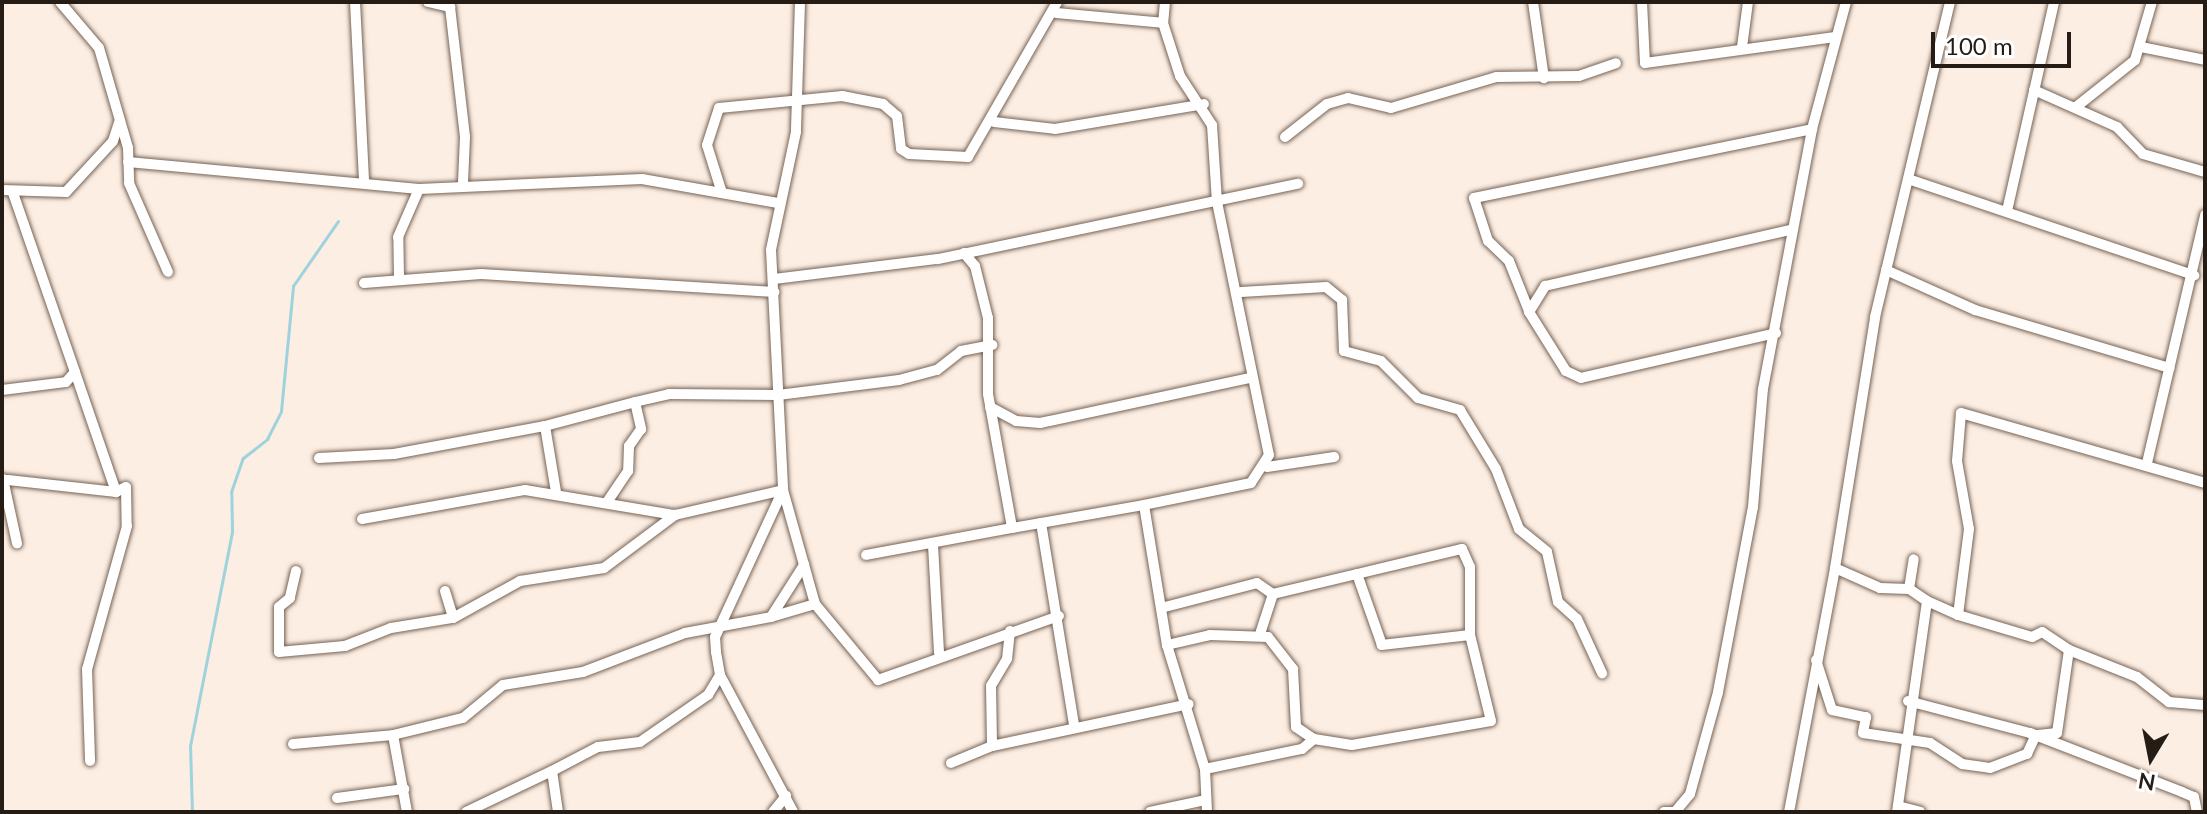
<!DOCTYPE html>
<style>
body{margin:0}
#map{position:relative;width:2207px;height:814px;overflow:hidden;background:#fceee3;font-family:Lato,sans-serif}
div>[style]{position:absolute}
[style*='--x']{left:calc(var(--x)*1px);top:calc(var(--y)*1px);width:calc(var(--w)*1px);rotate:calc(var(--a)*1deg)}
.stream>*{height:3px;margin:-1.5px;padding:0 1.5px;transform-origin:1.5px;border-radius:1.5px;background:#9ed2dc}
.roads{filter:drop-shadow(0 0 2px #776354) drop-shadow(0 0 2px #776354)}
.minor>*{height:10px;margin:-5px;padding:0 5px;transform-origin:5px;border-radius:5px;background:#fff}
span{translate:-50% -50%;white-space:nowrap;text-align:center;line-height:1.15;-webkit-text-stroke:7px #fff;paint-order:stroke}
.frame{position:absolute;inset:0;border:4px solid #241c15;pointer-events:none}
.north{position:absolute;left:2111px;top:718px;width:80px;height:80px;-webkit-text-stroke:6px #fff;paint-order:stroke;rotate:190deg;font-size:22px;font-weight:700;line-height:32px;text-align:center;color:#241c15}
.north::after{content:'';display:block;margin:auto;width:28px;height:36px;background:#241c15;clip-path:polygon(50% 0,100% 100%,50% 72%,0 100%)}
.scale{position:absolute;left:1931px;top:32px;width:140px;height:36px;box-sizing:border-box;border:4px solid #241c15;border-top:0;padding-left:10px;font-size:24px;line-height:28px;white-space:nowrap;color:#241c15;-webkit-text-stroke:6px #fff;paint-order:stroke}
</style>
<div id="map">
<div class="stream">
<i style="--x:192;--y:812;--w:66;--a:-91.7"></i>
<i style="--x:190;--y:746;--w:219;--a:-78.9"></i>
<i style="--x:232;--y:531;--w:39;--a:-91"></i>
<i style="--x:231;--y:492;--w:36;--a:-71"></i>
<i style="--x:243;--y:458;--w:31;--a:-38"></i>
<i style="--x:267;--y:439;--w:31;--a:-63"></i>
<i style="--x:281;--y:411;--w:126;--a:-84.5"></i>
<i style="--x:293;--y:286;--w:79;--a:-55.3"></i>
</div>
<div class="roads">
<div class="minor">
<i style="--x:60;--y:2;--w:60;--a:49.7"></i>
<i style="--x:99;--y:48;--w:104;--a:73.8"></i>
<i style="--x:128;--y:148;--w:35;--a:88"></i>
<i style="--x:129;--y:183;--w:97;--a:66.3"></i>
<i style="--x:355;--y:2;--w:180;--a:87.1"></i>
<i style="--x:428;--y:2;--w:23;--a:13"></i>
<i style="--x:450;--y:7;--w:131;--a:83.4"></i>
<i style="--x:465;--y:137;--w:46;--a:92.5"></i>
<i style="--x:800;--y:2;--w:130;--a:91.8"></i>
<i style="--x:796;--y:132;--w:121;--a:102"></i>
<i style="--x:771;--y:250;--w:240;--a:87.1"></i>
<i style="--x:783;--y:490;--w:118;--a:74.3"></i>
<i style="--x:815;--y:604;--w:99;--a:50.3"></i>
<i style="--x:878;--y:680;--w:192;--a:-19.5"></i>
<i style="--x:1165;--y:2;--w:21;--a:95"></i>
<i style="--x:1163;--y:23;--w:56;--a:72.2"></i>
<i style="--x:1180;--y:76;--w:59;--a:56.9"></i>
<i style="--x:1212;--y:125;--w:77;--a:86.3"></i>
<i style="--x:1217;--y:202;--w:258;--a:78.4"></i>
<i style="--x:1269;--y:455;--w:33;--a:123"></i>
<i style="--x:1251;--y:483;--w:109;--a:168.4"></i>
<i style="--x:1144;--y:505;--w:142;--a:80.7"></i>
<i style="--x:1167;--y:645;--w:130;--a:73"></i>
<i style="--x:1205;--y:769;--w:43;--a:87.3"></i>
<i style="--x:1533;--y:2;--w:77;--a:81.8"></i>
<i style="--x:1642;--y:2;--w:61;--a:87.2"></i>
<i style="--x:1645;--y:63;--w:192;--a:-7.8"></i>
<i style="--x:1056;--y:13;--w:107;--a:5.3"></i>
<i style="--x:1742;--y:47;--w:45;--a:-82.4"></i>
<i style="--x:2141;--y:47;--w:65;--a:11.5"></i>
<i style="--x:2034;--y:90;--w:91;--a:24"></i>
<i style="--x:2117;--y:127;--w:37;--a:46"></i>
<i style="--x:2143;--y:154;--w:65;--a:16.2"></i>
<i style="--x:2076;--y:107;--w:75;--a:-38.5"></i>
<i style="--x:2135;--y:60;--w:60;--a:-73.7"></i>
<i style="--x:994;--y:122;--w:61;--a:6.5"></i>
<i style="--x:1055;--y:129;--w:151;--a:-9.5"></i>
<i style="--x:1285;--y:137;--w:53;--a:-38.2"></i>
<i style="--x:1327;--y:104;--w:22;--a:-16"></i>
<i style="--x:1348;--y:98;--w:44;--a:13.1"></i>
<i style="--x:1391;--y:108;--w:109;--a:-16.4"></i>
<i style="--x:1496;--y:77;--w:83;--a:-0.7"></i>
<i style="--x:1579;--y:76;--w:39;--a:-19"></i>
<i style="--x:128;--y:162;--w:292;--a:5.3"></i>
<i style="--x:419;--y:189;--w:223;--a:-2.6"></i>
<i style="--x:642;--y:179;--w:138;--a:10"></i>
<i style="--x:1911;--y:180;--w:299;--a:18.6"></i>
<i style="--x:2;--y:190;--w:64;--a:1.8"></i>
<i style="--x:66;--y:192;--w:69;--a:-47.3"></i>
<i style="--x:113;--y:141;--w:22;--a:-72"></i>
<i style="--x:722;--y:193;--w:50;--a:-107.4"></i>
<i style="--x:707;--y:145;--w:39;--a:-72"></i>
<i style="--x:719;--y:108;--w:124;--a:-5.6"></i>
<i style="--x:842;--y:96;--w:42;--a:11"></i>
<i style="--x:883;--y:104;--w:18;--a:41"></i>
<i style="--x:897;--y:116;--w:33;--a:83"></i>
<i style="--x:901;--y:149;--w:9;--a:32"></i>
<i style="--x:909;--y:154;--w:59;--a:2.9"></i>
<i style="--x:968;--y:157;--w:179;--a:-60.1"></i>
<i style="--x:2007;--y:211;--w:214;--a:-77.3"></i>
<i style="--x:964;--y:253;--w:17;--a:50"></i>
<i style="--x:975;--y:266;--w:54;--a:76"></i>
<i style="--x:988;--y:318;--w:76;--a:90"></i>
<i style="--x:988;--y:394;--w:136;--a:79.8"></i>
<i style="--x:1012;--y:528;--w:134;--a:-9.9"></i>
<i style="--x:1886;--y:270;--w:98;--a:24.2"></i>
<i style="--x:1975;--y:310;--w:203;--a:16.6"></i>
<i style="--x:399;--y:276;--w:39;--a:-91"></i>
<i style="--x:398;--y:237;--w:52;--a:-66.4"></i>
<i style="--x:774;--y:279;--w:165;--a:-7"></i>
<i style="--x:938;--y:259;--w:368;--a:-11.8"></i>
<i style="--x:364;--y:283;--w:117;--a:-4.4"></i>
<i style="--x:481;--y:274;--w:294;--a:3.5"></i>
<i style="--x:1241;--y:292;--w:85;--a:-3.4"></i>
<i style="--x:1326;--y:287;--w:21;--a:39"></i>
<i style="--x:1342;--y:300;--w:51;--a:87.8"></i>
<i style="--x:1344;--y:351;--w:38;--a:15"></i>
<i style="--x:1381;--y:361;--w:52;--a:45"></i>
<i style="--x:1418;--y:398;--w:44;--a:15.9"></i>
<i style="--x:1460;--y:410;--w:69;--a:58.6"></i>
<i style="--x:1496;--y:469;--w:64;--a:69"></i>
<i style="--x:1519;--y:529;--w:36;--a:39"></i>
<i style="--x:1547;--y:552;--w:51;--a:77.6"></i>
<i style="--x:1558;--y:602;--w:25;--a:42"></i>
<i style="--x:1577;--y:619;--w:60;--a:65.2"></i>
<i style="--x:1529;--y:311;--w:54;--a:-111.8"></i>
<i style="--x:1509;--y:261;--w:29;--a:-136"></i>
<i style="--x:1488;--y:241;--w:45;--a:-108"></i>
<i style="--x:1474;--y:198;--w:345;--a:-11.5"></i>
<i style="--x:1776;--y:333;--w:200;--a:167"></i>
<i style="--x:1581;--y:378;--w:17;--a:-155"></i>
<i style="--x:1566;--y:371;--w:70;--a:-122.1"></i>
<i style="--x:1529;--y:312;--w:31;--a:-58"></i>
<i style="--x:1545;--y:286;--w:254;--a:-12.9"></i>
<i style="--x:75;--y:372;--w:127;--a:71.1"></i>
<i style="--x:2;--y:390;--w:64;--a:-7.1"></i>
<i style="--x:66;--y:382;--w:13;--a:-48"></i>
<i style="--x:75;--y:372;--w:189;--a:-109.1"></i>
<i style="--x:635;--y:402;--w:35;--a:-13"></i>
<i style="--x:669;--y:394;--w:109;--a:0.5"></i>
<i style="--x:778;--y:395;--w:122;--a:-7.1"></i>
<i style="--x:899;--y:380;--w:39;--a:-15"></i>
<i style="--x:937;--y:370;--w:31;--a:-38"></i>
<i style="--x:961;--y:351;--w:32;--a:-11"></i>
<i style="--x:990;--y:407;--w:30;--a:28"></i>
<i style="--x:1016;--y:421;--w:24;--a:5"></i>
<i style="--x:1040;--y:423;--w:215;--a:-12.1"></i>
<i style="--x:545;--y:426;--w:93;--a:-14.9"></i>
<i style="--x:635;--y:402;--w:28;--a:77"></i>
<i style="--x:641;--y:429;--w:21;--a:125"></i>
<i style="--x:629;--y:446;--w:25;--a:92"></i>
<i style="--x:628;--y:471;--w:36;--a:124"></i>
<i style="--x:319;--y:458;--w:75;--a:-3.1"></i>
<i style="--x:394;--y:454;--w:154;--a:-10.5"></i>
<i style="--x:545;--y:426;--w:67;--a:80.5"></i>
<i style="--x:2147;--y:463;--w:255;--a:-76.8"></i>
<i style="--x:1267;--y:467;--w:68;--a:-8.5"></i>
<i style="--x:3;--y:479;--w:66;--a:77.7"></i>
<i style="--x:8;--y:480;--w:109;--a:6.3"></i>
<i style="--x:116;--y:492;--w:11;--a:-27"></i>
<i style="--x:126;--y:487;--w:39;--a:89"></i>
<i style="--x:127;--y:526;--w:148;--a:105.6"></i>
<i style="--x:87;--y:669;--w:92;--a:88.1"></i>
<i style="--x:783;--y:490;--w:162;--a:114.8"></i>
<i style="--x:715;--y:637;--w:15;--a:86"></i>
<i style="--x:716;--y:652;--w:23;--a:80"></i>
<i style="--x:720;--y:675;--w:155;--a:61.9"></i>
<i style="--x:362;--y:519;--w:166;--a:-10.1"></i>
<i style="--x:525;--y:490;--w:152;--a:9.5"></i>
<i style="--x:675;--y:515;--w:111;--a:-13"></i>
<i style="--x:1041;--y:523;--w:205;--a:80.7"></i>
<i style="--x:933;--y:545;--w:108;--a:86.8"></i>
<i style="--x:866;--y:555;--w:148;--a:-10.5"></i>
<i style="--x:1835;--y:568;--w:254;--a:-80.9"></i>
<i style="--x:1875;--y:317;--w:324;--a:-76.6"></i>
<i style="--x:296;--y:571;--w:28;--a:103"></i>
<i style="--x:290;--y:598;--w:14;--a:141"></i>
<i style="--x:279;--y:607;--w:45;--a:90"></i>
<i style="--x:279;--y:652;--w:66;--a:-5.2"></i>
<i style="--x:345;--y:646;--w:49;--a:-21.4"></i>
<i style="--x:391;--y:628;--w:63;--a:-9.2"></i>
<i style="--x:453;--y:618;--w:77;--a:-28.9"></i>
<i style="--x:520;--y:581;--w:85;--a:-8.8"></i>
<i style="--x:604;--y:568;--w:89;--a:-36.7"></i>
<i style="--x:1357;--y:574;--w:108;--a:-13.4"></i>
<i style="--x:1462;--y:549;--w:20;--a:66"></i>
<i style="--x:1470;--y:567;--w:68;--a:90"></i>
<i style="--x:445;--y:591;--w:28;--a:73"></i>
<i style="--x:1927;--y:601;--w:34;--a:24"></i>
<i style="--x:1161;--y:608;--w:99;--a:-14.6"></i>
<i style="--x:1257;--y:583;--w:19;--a:35"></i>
<i style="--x:771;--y:617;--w:46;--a:-16.5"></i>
<i style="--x:1010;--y:631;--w:28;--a:96"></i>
<i style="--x:1007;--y:659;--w:31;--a:121"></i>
<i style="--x:991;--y:686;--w:60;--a:89"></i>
<i style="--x:992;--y:746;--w:201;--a:-12"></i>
<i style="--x:1167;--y:645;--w:44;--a:-13.1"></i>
<i style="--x:1210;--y:635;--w:58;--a:2"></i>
<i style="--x:1268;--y:637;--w:41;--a:52"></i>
<i style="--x:1293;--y:669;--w:58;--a:87"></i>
<i style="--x:1296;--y:727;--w:22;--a:34"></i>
<i style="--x:1314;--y:739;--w:38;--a:9"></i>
<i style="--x:1352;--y:745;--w:141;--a:-9.8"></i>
<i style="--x:1491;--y:721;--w:89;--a:-103.7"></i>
<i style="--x:1470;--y:635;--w:89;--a:173.5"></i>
<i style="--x:1382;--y:645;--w:75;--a:-109.4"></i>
<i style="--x:1357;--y:574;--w:86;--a:166.6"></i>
<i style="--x:1273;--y:594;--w:40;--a:108"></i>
<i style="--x:2069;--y:650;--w:32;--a:-146"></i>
<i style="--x:2042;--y:632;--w:11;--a:153"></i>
<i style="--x:2032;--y:637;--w:77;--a:-163.4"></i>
<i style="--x:1958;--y:615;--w:87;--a:-82.7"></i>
<i style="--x:1969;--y:529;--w:69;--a:-100"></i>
<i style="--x:1957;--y:461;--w:48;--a:-85.2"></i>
<i style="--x:1961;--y:413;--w:254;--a:16"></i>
<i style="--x:1816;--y:660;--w:52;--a:72.3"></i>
<i style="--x:1832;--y:710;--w:35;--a:12"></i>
<i style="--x:1866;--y:717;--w:16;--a:101"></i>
<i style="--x:1863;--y:733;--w:68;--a:8.5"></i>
<i style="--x:1930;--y:743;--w:38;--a:33"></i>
<i style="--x:1962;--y:764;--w:28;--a:8"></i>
<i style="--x:1990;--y:768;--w:40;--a:-21"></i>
<i style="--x:2027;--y:754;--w:21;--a:-65"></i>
<i style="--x:1908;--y:701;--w:126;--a:14.7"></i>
<i style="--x:2030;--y:733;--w:163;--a:21.2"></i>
<i style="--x:2182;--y:792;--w:13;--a:23"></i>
<i style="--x:2194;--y:797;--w:15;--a:79"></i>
<i style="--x:2038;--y:735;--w:19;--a:-6"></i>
<i style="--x:2057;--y:733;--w:84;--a:-81.8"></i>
<i style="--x:2069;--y:650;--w:73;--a:21.7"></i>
<i style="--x:2137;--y:677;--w:41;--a:38"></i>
<i style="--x:2169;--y:702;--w:36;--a:5"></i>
<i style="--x:293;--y:744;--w:100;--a:-5.1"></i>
<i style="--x:951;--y:763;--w:44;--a:-22.5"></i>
<i style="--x:1205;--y:769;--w:99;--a:-11.7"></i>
<i style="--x:1302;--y:749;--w:16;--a:-40"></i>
<i style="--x:337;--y:798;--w:68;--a:-7.7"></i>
<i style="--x:1898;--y:806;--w:23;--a:15"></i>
<i style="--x:407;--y:812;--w:78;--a:-100.3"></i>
<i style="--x:393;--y:735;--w:72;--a:-13.7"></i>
<i style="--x:463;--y:718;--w:52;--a:-39.5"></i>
<i style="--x:503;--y:685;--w:81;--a:-9.2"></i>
<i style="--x:583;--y:672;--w:109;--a:-20.9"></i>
<i style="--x:685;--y:633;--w:87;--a:-10.5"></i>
<i style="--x:771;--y:617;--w:62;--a:-57.6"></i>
<i style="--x:466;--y:812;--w:95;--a:-25.5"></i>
<i style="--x:558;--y:812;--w:41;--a:-98.3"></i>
<i style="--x:552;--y:771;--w:52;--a:-27.6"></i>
<i style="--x:598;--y:747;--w:42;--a:-6.8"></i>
<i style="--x:640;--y:742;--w:83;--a:-34.7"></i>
<i style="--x:708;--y:695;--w:23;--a:-59"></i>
<i style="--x:773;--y:812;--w:21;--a:-51"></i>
<i style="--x:1150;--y:812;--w:56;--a:-12.3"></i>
<i style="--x:1664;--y:812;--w:11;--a:0"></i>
<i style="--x:1675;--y:812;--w:23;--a:-50"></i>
<i style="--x:1690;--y:794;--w:106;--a:-74.6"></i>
<i style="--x:1718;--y:692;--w:188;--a:-79.3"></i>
<i style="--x:1753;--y:507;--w:118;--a:-85.2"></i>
<i style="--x:1763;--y:389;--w:265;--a:-79.3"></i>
<i style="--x:1812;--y:129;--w:131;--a:-75"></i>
<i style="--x:1789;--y:812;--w:248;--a:-79.3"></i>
<i style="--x:1835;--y:568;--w:49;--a:24"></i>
<i style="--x:1880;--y:588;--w:29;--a:2"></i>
<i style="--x:1897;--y:812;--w:213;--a:-81.9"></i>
<i style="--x:1927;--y:601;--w:22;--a:-146"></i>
<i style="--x:1909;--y:589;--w:30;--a:-81"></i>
</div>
</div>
<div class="frame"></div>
<div class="north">N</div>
<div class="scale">100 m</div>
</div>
